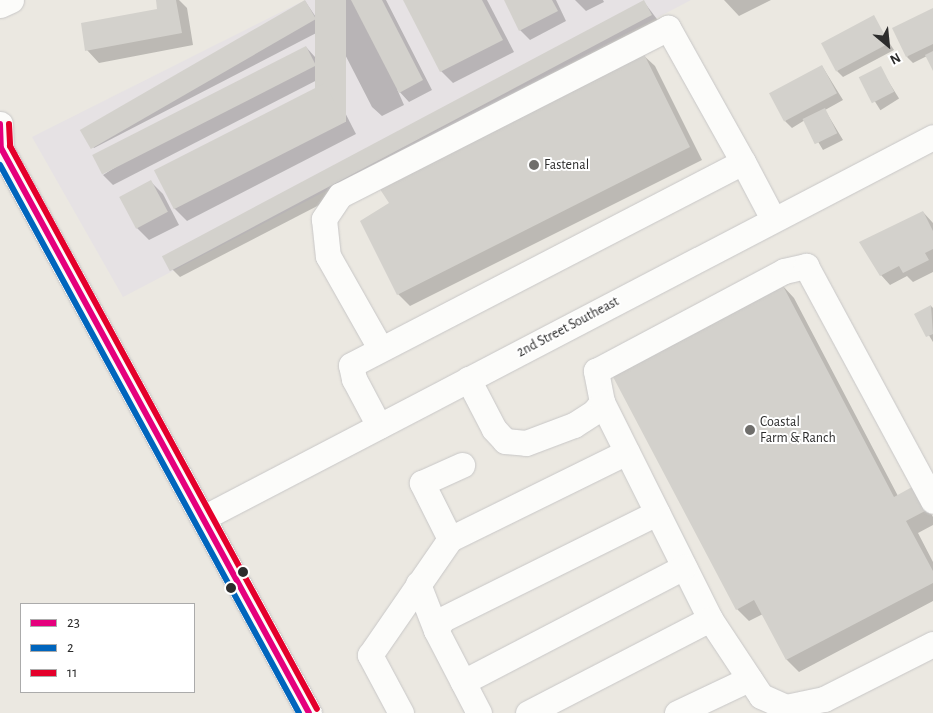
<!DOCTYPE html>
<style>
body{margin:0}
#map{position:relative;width:933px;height:713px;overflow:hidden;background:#ebe8e1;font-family:"Alegreya Sans",sans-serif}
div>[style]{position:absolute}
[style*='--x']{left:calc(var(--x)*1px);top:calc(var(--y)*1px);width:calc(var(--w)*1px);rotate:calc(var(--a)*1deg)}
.industrial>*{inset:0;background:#e6e2e4}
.shadow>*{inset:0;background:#0003;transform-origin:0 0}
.building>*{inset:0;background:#d3d1cc;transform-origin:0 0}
.roads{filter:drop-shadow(0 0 1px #c8c7c7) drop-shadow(0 0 1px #c8c7c7)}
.minor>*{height:25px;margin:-12.5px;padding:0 12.5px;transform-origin:12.5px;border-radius:12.5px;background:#fcfcfa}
.bus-1>*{height:6px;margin:-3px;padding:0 3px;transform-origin:3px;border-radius:3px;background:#e5007d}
.bus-2>*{height:6px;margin:-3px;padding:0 3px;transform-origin:3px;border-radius:3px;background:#0065bd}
.bus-3>*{height:6px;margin:-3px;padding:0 3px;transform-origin:3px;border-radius:3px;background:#e4002b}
.dots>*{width:14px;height:14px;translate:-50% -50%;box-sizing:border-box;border:2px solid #fff;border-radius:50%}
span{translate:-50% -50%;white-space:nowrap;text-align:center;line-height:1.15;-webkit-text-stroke:4px #fff;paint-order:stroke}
.poi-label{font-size:14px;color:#2c2c2c}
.left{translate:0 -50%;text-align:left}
.street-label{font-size:14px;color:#2c2c2c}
.legend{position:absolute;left:20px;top:603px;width:175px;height:90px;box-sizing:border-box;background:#fff;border:1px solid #ababab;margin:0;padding:6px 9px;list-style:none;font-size:15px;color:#2c2c2c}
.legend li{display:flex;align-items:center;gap:10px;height:25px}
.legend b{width:25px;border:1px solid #ababab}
.north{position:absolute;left:863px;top:20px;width:50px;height:50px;-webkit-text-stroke:4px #fff;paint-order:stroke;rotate:152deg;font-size:14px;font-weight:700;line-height:20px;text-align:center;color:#2c2c2c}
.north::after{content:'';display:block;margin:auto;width:18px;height:22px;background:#2c2c2c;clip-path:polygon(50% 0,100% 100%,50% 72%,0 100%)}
</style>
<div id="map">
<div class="industrial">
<i style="clip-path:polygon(305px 0,691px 0,123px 297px,32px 137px)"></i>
</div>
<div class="shadow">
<i style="clip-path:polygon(157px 0,179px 0,187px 8px,193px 45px,99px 63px,87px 50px,159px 10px)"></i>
<i style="clip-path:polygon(317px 0,386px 0,432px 90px,409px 102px,397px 89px,404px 105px,382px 116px,372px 107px)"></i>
<i style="clip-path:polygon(405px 0,487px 0,514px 52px,453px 83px,441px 71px)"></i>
<i style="clip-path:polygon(505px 0,556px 0,566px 21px,530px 40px,520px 30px)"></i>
<i style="clip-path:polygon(575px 0,603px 0,604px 2px,586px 11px)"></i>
<i style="clip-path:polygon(724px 0,771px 0,739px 16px)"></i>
<i style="clip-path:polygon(305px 1px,324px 29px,94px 148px,85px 138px)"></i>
<i style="clip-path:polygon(644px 2px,663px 27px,180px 277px,167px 264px)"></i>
<i style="clip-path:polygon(933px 9px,933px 68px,927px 56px,913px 63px,907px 57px)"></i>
<i style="clip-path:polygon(873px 17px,894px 50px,843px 77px,837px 71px)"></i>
<i style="clip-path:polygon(306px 47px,315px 57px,325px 76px,113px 185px,103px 175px)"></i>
<i style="clip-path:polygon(642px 54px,655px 66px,702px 160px,410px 306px,398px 294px)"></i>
<i style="clip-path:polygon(822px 66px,843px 100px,825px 110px,843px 140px,823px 150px,805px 120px,792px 128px,785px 121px)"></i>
<i style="left:880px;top:68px;width:36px;height:22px;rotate:58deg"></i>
<i style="clip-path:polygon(325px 85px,337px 97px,356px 134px,187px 221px,174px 208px)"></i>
<i style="clip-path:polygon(151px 182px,163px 194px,179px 225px,149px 240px,137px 228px,121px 197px)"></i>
<i style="clip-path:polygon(923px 212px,933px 223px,933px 272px,913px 282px,907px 276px,890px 285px,881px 275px)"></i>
<i style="clip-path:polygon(782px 285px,794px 298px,898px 496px,924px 501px,933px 517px,933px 525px,918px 533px,933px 562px,933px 601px,799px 672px,787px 660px,763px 614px,749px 621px,737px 609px)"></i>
<i style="clip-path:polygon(931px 306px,933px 308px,933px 342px,916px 314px)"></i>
</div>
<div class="building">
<i style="clip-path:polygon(156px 0,176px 0,182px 33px,85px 51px,81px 23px,157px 9px)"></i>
<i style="left:305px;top:0;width:22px;height:260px;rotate:60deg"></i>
<i style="left:315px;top:0;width:31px;height:122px"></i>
<i style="clip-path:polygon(351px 0,382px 0,423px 80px,399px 93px)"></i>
<i style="clip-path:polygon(403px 0,482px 0,503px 40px,440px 72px)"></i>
<i style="clip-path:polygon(504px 0,552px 0,558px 11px,519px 31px)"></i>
<i style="left:644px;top:0;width:17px;height:546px;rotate:62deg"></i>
<i style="clip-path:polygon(933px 8px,933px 44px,906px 57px,892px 28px)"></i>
<i style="left:874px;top:15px;width:32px;height:60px;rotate:62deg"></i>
<i style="left:306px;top:46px;width:22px;height:240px;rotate:63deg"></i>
<i style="clip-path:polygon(933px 51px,933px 71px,925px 55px)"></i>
<i style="clip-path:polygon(643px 52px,690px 147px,397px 295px,360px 221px,389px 203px,376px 183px)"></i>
<i style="left:822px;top:65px;width:32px;height:60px;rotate:62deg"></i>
<i style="left:881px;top:66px;width:29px;height:25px;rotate:63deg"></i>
<i style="left:325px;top:83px;width:44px;height:192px;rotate:63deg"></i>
<i style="left:825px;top:108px;width:28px;height:25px;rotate:64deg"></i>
<i style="left:151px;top:180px;width:36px;height:36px;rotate:62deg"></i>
<i style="clip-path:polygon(923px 211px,933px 231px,933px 249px,925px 253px,929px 260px,903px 273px,899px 266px,880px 276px,859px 242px)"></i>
<i style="clip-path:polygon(782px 284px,894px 497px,912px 487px,925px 511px,906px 521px,933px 571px,933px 583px,786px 660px,754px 600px,736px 610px,611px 373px)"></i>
<i style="clip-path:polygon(931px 305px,933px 334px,926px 337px,914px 314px)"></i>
</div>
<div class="roads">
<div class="minor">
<i style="--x:0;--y:5;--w:12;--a:-24"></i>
<i style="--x:0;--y:124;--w:24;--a:88"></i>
<i style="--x:0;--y:147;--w:645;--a:61.37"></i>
<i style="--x:743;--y:162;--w:64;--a:62.2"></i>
<i style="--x:468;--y:379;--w:56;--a:62.5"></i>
<i style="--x:494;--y:429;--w:16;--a:47"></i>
<i style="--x:505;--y:441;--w:21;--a:5"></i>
<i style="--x:526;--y:443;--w:51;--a:-20.6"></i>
<i style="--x:574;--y:425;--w:24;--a:-33"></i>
<i style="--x:594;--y:412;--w:13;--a:-51"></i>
<i style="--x:602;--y:402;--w:32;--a:-101"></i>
<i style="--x:596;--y:371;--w:213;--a:-28"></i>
<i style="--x:784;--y:271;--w:23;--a:-13"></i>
<i style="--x:806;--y:266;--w:267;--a:61.6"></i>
<i style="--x:602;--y:402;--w:242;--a:63.5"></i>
<i style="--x:379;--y:426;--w:53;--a:-118"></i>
<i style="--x:354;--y:379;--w:14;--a:-102"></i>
<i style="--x:351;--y:365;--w:441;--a:-27.4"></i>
<i style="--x:743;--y:162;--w:154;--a:-119.2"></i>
<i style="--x:668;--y:28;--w:368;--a:153"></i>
<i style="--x:340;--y:195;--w:29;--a:124"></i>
<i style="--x:324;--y:219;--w:37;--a:84"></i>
<i style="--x:328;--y:256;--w:106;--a:60.5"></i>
<i style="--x:203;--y:518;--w:823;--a:-27.56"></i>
<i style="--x:450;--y:539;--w:63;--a:-116.6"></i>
<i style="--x:422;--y:483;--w:44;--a:-24.2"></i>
<i style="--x:418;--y:584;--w:49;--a:68.6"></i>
<i style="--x:463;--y:682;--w:249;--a:-27.5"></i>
<i style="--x:401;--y:713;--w:66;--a:-118.1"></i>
<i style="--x:370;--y:655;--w:141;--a:-55.4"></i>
<i style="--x:450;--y:539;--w:197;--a:-26.2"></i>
<i style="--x:479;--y:713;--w:93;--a:-117.4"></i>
<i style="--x:436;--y:630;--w:13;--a:-58"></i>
<i style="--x:443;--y:619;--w:239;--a:-26.4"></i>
<i style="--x:528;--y:713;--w:205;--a:-27.3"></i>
<i style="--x:710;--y:619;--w:92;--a:56.5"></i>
<i style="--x:761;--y:696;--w:27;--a:24"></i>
<i style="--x:786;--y:707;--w:39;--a:-12"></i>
<i style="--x:824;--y:699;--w:122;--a:-26.8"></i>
<i style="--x:677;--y:713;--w:80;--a:-25.3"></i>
</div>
</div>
<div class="bus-1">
<i style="--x:0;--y:124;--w:24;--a:88"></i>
<i style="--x:1;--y:148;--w:643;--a:61.4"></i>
</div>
<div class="bus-2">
<i style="--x:0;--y:165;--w:624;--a:61.38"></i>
</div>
<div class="bus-3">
<i style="--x:9;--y:124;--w:22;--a:87"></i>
<i style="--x:10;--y:146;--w:641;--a:61.4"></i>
</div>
<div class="dots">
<i style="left:534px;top:165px;background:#6f6e6b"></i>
<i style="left:750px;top:430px;background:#6f6e6b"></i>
<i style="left:243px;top:572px;background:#2c2c2c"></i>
<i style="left:231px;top:588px;background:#2c2c2c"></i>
</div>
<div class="poi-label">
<span class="left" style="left:544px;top:165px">Fastenal</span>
<span class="left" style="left:760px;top:430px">Coastal<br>Farm &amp; Ranch</span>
</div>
<div class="street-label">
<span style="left:568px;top:327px;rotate:-28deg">2nd Street Southeast</span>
</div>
<ul class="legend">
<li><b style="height:6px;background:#e5007d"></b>23</li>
<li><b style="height:6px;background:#0065bd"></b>2</li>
<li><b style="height:6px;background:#e4002b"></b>11</li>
</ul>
<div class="north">N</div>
</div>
